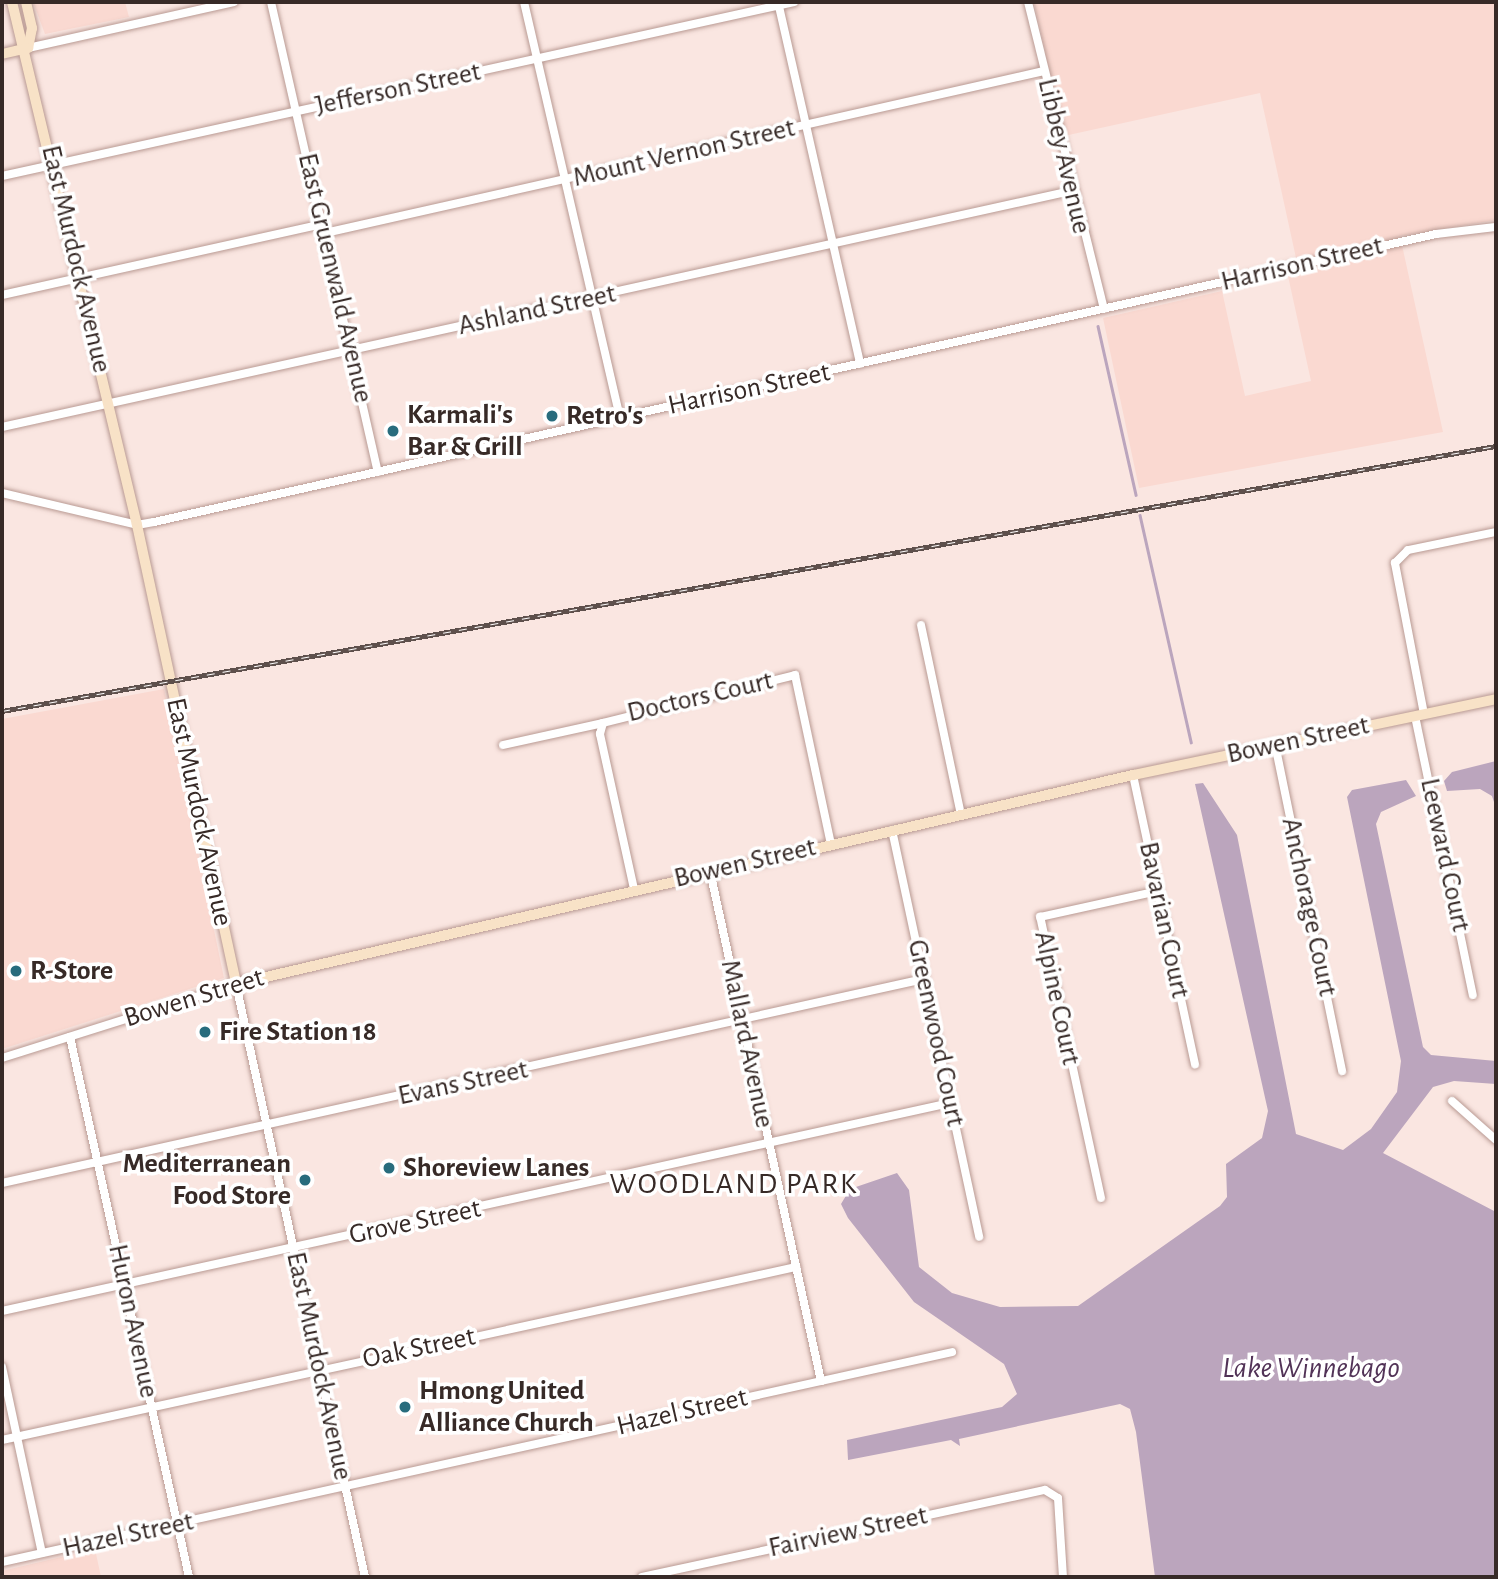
<!DOCTYPE html>
<style>
body{margin:0}
#map{position:relative;width:1498px;height:1579px;overflow:hidden;background:#fae6e1;font-family:"Alegreya Sans",sans-serif}
div>[style]{position:absolute}
[style*='--x']{left:calc(var(--x)*1px);top:calc(var(--y)*1px);width:calc(var(--w)*1px);rotate:calc(var(--a)*1deg)}
.built>*{inset:0;background:#fad9d1}
.water>*{inset:0;background:#bba5bd}
.stream>*{height:2.5px;margin:-1.25px;padding:0 1.25px;transform-origin:1.25px;border-radius:1.25px;background:#bba5bd}
.roads{filter:drop-shadow(0 0 2px #b99a93) drop-shadow(0 0 2px #b99a93)}
.street>*{height:8px;margin:-4px;padding:0 4px;transform-origin:4px;border-radius:4px;background:#fff}
.secondary>*{height:10px;margin:-5px;padding:0 5px;transform-origin:5px;border-radius:5px;background:#f8e2c7}
.rail>*{height:5px;margin-top:-2.5px;transform-origin:0;background:repeating-linear-gradient(90deg,#fff 0 8px,#5e504c 0 16px);box-sizing:border-box;border-block:2px solid #5e504c}
.dots>*{width:19px;height:19px;translate:-50% -50%;box-sizing:border-box;border:4px solid #fff;border-radius:50%}
span{translate:-50% -50%;white-space:nowrap;text-align:center;line-height:1.15;-webkit-text-stroke:7px #fff;paint-order:stroke}
.street-label{font-size:28px;color:#372a27}
.poi-label{font-size:28px;color:#372a27;font-weight:700}
.left{translate:0 -50%;text-align:left}
.right{translate:-100% -50%;text-align:right}
.neighbourhood-label{font-size:30px;color:#372a27;letter-spacing:2px}
.water-label{font-size:30px;color:#523357;font-style:italic}
.frame{position:absolute;inset:0;border:4px solid #372a27;pointer-events:none}
</style>
<div id="map">
<div class="built">
<i style="clip-path:polygon(33px 2px,125px 2px,129px 17px,45px 34px)"></i>
<i style="clip-path:polygon(1034px 2px,1496px 2px,1496px 220px,1400px 236px,1443px 432px,1139px 488px,1103px 318px,1222px 291px,1245px 396px,1311px 381px,1288px 276px,1300px 273px,1296px 258px,1260px 93px,1064px 136px)"></i>
<i style="clip-path:polygon(164px 689px,224px 978px,2px 1049px,2px 719px)"></i>
<i style="clip-path:polygon(95px 1549px,101px 1577px,2px 1577px,2px 1571px)"></i>
</div>
<div class="water">
<i style="clip-path:polygon(1496px 761px,1496px 808px,1492px 796px,1480px 789px,1447px 791px,1444px 781px,1452px 772px)"></i>
<i style="clip-path:polygon(1406px 780px,1416px 796px,1381px 812px,1376px 824px,1423px 1047px,1431px 1055px,1496px 1061px,1496px 1084px,1454px 1081px,1433px 1087px,1383px 1153px,1496px 1212px,1496px 1577px,1155px 1577px,1136px 1432px,1130px 1409px,1120px 1404px,959px 1439px,960px 1446px,951px 1440px,848px 1460px,847px 1440px,1002px 1407px,1017px 1394px,1004px 1364px,914px 1302px,848px 1218px,841px 1204px,850px 1189px,897px 1173px,909px 1190px,919px 1267px,952px 1293px,1000px 1307px,1078px 1306px,1220px 1206px,1227px 1197px,1226px 1164px,1262px 1138px,1268px 1111px,1195px 784px,1203px 783px,1237px 835px,1296px 1134px,1343px 1150px,1371px 1129px,1397px 1092px,1401px 1061px,1347px 797px,1352px 790px)"></i>
</div>
<div class="stream">
<i style="--x:1098;--y:326;--w:173;--a:77.3"></i>
<i style="--x:1140;--y:515;--w:233;--a:77.3"></i>
</div>
<div class="roads">
<div class="street">
<i style="--x:271;--y:2;--w:482;--a:77.2"></i>
<i style="--x:524;--y:2;--w:427;--a:77"></i>
<i style="--x:778;--y:2;--w:371;--a:77.2"></i>
<i style="--x:1028;--y:2;--w:316;--a:76.1"></i>
<i style="--x:28;--y:48;--w:211;--a:-12.6"></i>
<i style="--x:2;--y:176;--w:811;--a:-12.39"></i>
<i style="--x:325;--y:233;--w:737;--a:-12.7"></i>
<i style="--x:2;--y:295;--w:329;--a:-12.5"></i>
<i style="--x:2;--y:427;--w:1095;--a:-12.45"></i>
<i style="--x:2;--y:493;--w:139;--a:13.3"></i>
<i style="--x:137;--y:525;--w:17;--a:-10"></i>
<i style="--x:154;--y:522;--w:1314;--a:-12.66"></i>
<i style="--x:1436;--y:234;--w:60;--a:-6.7"></i>
<i style="--x:921;--y:625;--w:193;--a:78.1"></i>
<i style="--x:1424;--y:714;--w:154;--a:-100.9"></i>
<i style="--x:1395;--y:563;--w:18;--a:-45"></i>
<i style="--x:1408;--y:550;--w:90;--a:-11.6"></i>
<i style="--x:1415;--y:716;--w:285;--a:78.3"></i>
<i style="--x:1275;--y:744;--w:334;--a:78.4"></i>
<i style="--x:503;--y:745;--w:102;--a:-12.4"></i>
<i style="--x:1133;--y:775;--w:296;--a:77.9"></i>
<i style="--x:892;--y:830;--w:416;--a:77.9"></i>
<i style="--x:710;--y:871;--w:522;--a:77.72"></i>
<i style="--x:634;--y:889;--w:159;--a:-102.4"></i>
<i style="--x:600;--y:734;--w:11;--a:-75"></i>
<i style="--x:603;--y:723;--w:198;--a:-14"></i>
<i style="--x:795;--y:675;--w:173;--a:78"></i>
<i style="--x:70;--y:1037;--w:553;--a:77.57"></i>
<i style="--x:2;--y:1058;--w:245;--a:-17.5"></i>
<i style="--x:236;--y:984;--w:607;--a:77.73"></i>
<i style="--x:1452;--y:1101;--w:59;--a:41.6"></i>
<i style="--x:2;--y:1183;--w:944;--a:-12.48"></i>
<i style="--x:1101;--y:1198;--w:288;--a:-102.2"></i>
<i style="--x:1040;--y:917;--w:121;--a:-12.4"></i>
<i style="--x:2;--y:1311;--w:971;--a:-12.38"></i>
<i style="--x:2;--y:1367;--w:190;--a:77.9"></i>
<i style="--x:2;--y:1440;--w:813;--a:-12.29"></i>
<i style="--x:2;--y:1562;--w:973;--a:-12.46"></i>
<i style="--x:642;--y:1577;--w:412;--a:-12.2"></i>
<i style="--x:1045;--y:1490;--w:15;--a:32"></i>
<i style="--x:1058;--y:1498;--w:79;--a:86.4"></i>
</div>
<div class="secondary">
<i style="--x:12;--y:2;--w:538;--a:76.56"></i>
<i style="--x:137;--y:525;--w:470;--a:77.8"></i>
<i style="--x:236;--y:984;--w:921;--a:-13.12"></i>
<i style="--x:1133;--y:775;--w:371;--a:-11.8"></i>
<i style="--x:26;--y:2;--w:27;--a:77"></i>
<i style="--x:32;--y:28;--w:20;--a:101"></i>
<i style="--x:2;--y:54;--w:27;--a:-13"></i>
</div>
</div>
<div class="rail">
<i style="--x:2;--y:711;--w:1517;--a:-10.06"></i>
</div>
<div class="dots">
<i style="left:552px;top:416px;background:#286c7d"></i>
<i style="left:393px;top:431px;background:#286c7d"></i>
<i style="left:16px;top:971px;background:#286c7d"></i>
<i style="left:205px;top:1032px;background:#286c7d"></i>
<i style="left:389px;top:1168px;background:#286c7d"></i>
<i style="left:305px;top:1180px;background:#286c7d"></i>
<i style="left:405px;top:1407px;background:#286c7d"></i>
</div>
<div class="street-label">
<span style="left:398px;top:89px;rotate:-12deg">Jefferson Street</span>
<span style="left:684px;top:153px;rotate:-13deg">Mount Vernon Street</span>
<span style="left:1064px;top:156px;rotate:77deg">Libbey Avenue</span>
<span style="left:76px;top:259px;rotate:77deg">East Murdock Avenue</span>
<span style="left:1302px;top:264px;rotate:-13deg">Harrison Street</span>
<span style="left:335px;top:278px;rotate:77deg">East Gruenwald Avenue</span>
<span style="left:537px;top:310px;rotate:-12deg">Ashland Street</span>
<span style="left:749px;top:389px;rotate:-12deg">Harrison Street</span>
<span style="left:700px;top:697px;rotate:-13deg">Doctors Court</span>
<span style="left:1298px;top:740px;rotate:-12deg">Bowen Street</span>
<span style="left:199px;top:812px;rotate:78deg">East Murdock Avenue</span>
<span style="left:1445px;top:855px;rotate:78deg">Leeward Court</span>
<span style="left:745px;top:863px;rotate:-13deg">Bowen Street</span>
<span style="left:1309px;top:907px;rotate:78deg">Anchorage Court</span>
<span style="left:1164px;top:920px;rotate:78deg">Bavarian Court</span>
<span style="left:194px;top:998px;rotate:-17deg">Bowen Street</span>
<span style="left:1057px;top:998px;rotate:78deg">Alpine Court</span>
<span style="left:936px;top:1033px;rotate:78deg">Greenwood Court</span>
<span style="left:747px;top:1044px;rotate:78deg">Mallard Avenue</span>
<span style="left:463px;top:1083px;rotate:-12deg">Evans Street</span>
<span style="left:415px;top:1222px;rotate:-12deg">Grove Street</span>
<span style="left:133px;top:1321px;rotate:78deg">Huron Avenue</span>
<span style="left:419px;top:1348px;rotate:-12deg">Oak Street</span>
<span style="left:319px;top:1366px;rotate:78deg">East Murdock Avenue</span>
<span style="left:682px;top:1412px;rotate:-13deg">Hazel Street</span>
<span style="left:848px;top:1532px;rotate:-12deg">Fairview Street</span>
<span style="left:128px;top:1535px;rotate:-12deg">Hazel Street</span>
</div>
<div class="poi-label">
<span class="left" style="left:407px;top:431px">Karmali's<br>Bar &amp; Grill</span>
<span class="left" style="left:566px;top:416px">Retro's</span>
<span class="left" style="left:30px;top:971px">R-Store</span>
<span class="left" style="left:219px;top:1032px">Fire Station 18</span>
<span class="right" style="left:291px;top:1180px">Mediterranean<br>Food Store</span>
<span class="left" style="left:403px;top:1168px">Shoreview Lanes</span>
<span class="left" style="left:419px;top:1407px">Hmong United<br>Alliance Church</span>
</div>
<div class="neighbourhood-label">
<span style="left:734px;top:1184px">WOODLAND PARK</span>
</div>
<div class="water-label">
<span style="left:1311px;top:1368px">Lake Winnebago</span>
</div>
<div class="frame"></div>
</div>
